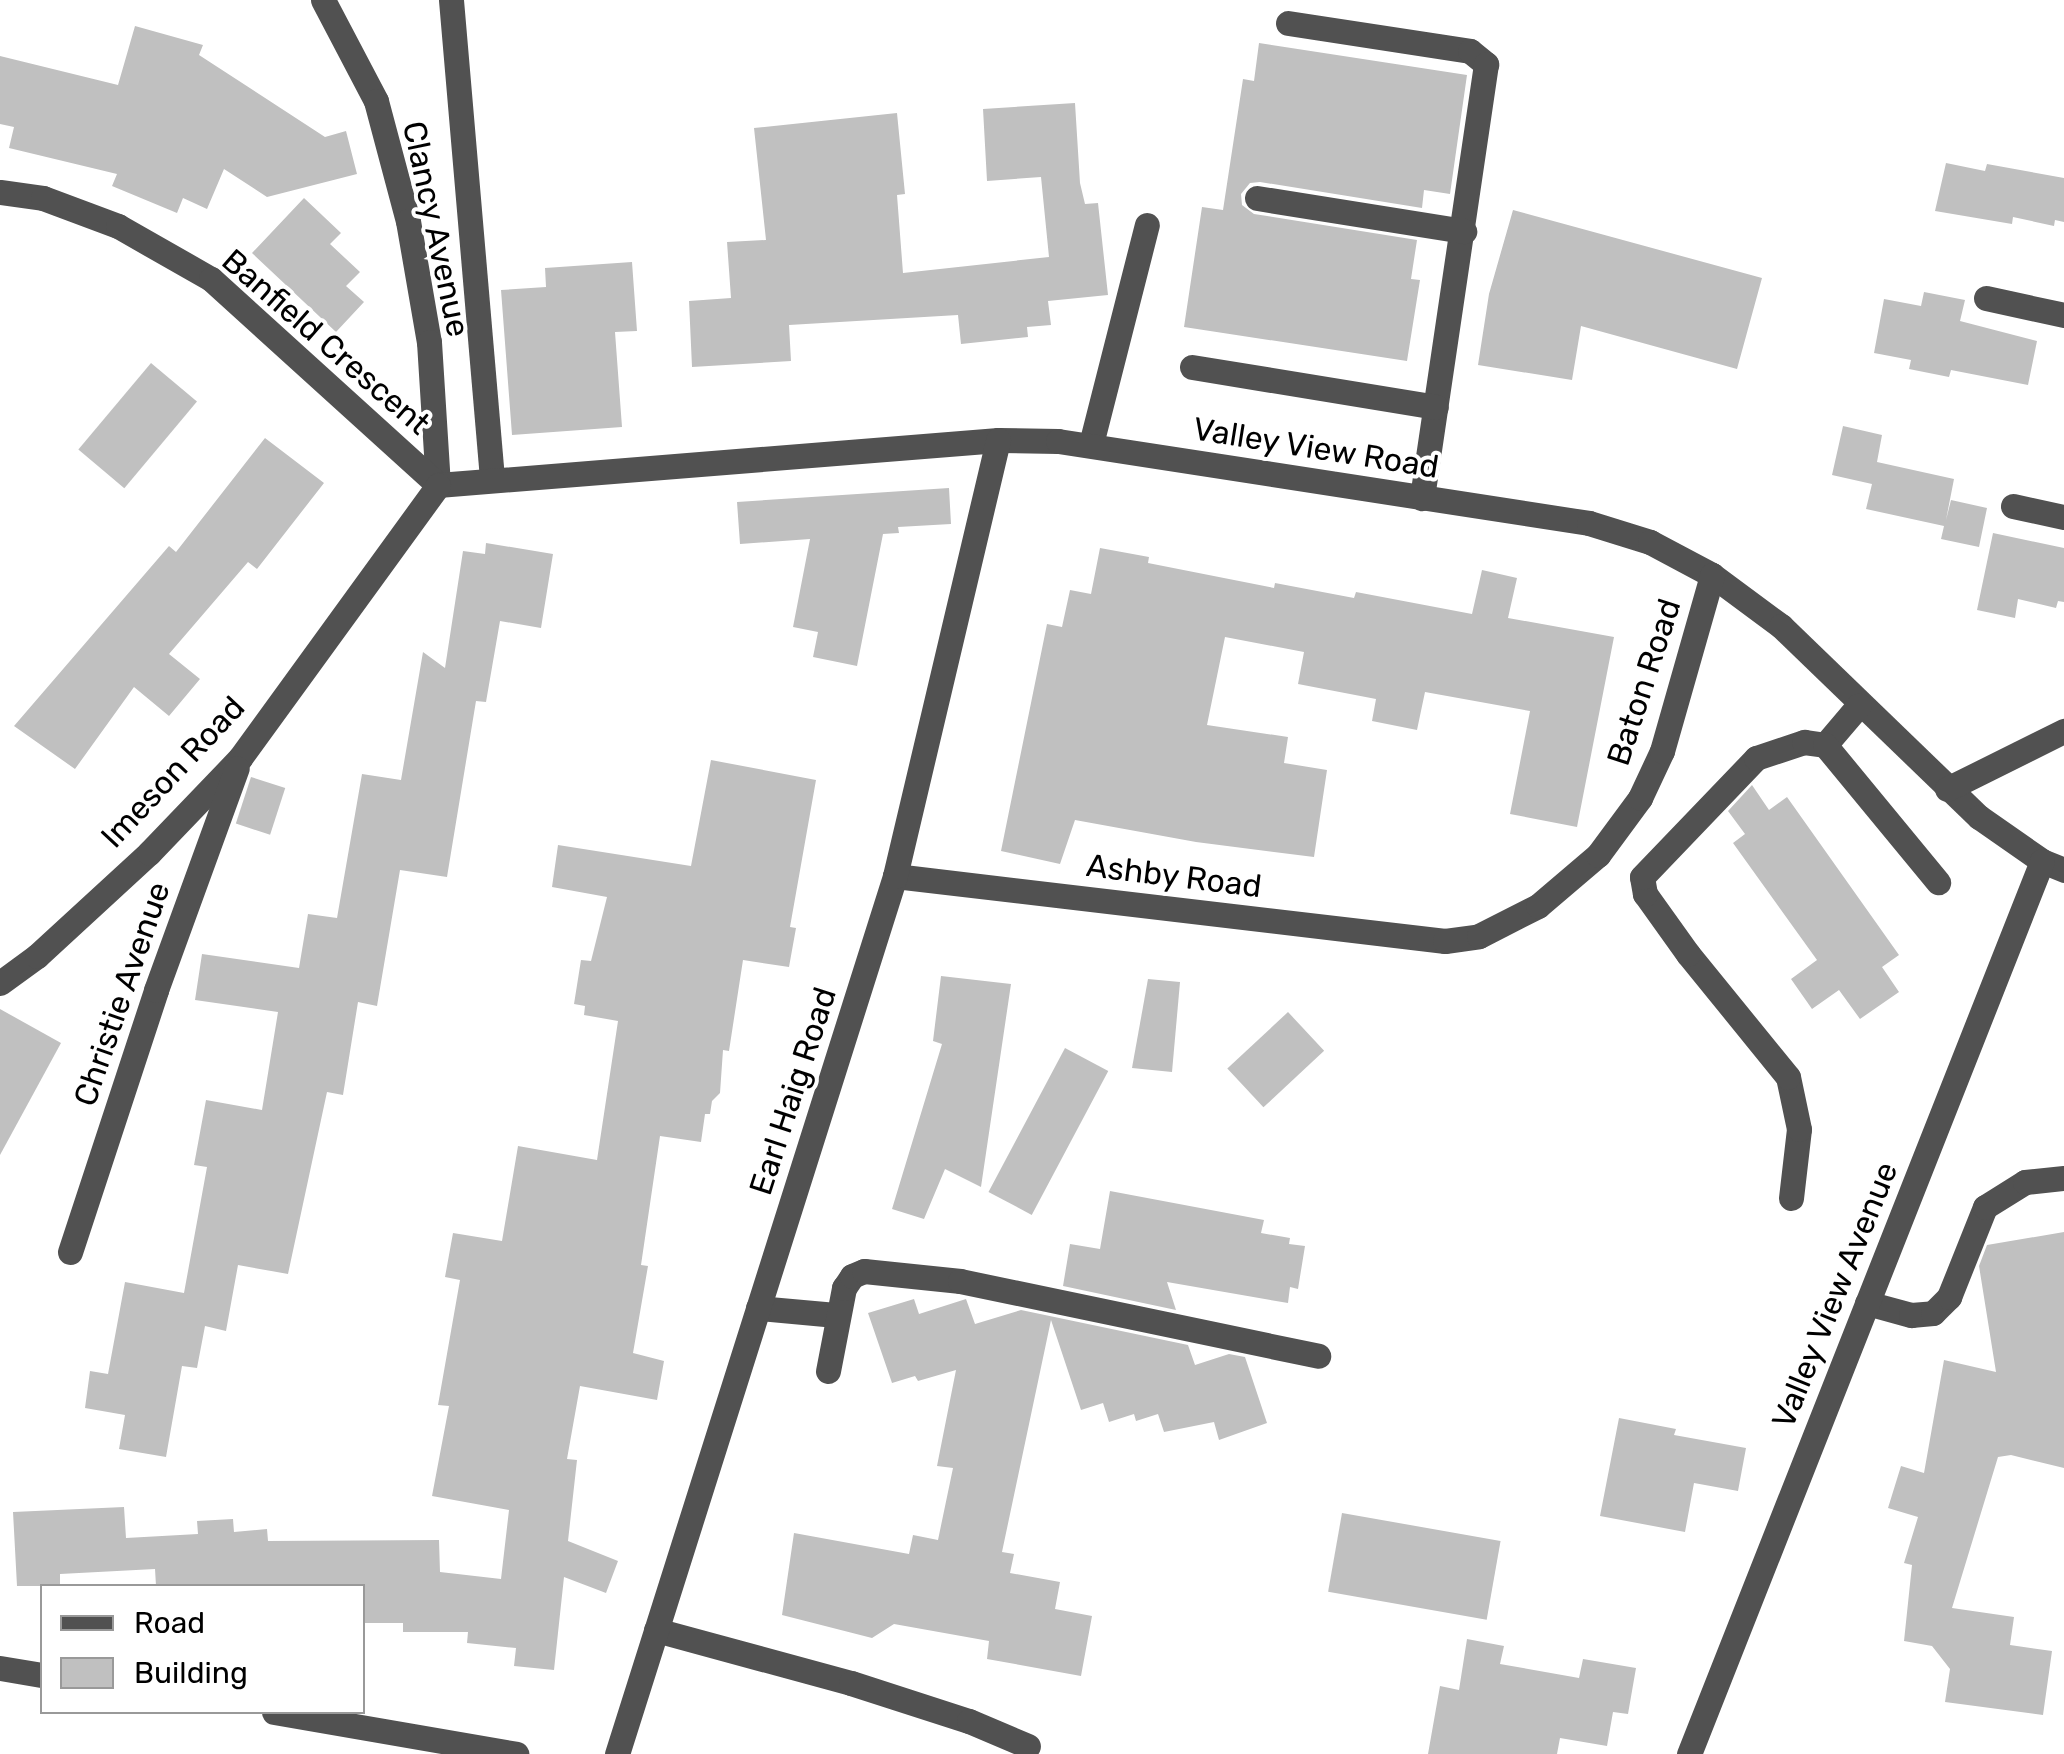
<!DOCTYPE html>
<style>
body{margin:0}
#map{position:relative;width:2064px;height:1754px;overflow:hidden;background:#fff;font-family:Rubik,sans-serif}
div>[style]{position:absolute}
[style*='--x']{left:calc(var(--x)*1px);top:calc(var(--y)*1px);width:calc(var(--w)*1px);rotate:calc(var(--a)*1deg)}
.building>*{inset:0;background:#c0c0c0;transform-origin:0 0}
.minor>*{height:25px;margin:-12.5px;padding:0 12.5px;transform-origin:12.5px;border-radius:12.5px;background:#515151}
span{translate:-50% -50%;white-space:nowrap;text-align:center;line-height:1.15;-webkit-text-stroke:8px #fff;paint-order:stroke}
.street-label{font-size:32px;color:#000}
.legend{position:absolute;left:40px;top:1584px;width:325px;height:130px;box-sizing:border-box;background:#fff;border:2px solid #999;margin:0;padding:12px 18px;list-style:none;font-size:30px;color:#000}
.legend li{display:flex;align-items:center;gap:20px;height:50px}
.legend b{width:50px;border:2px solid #999}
</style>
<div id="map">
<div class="building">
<i style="clip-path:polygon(135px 26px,203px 45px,199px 55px,325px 137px,346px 131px,357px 174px,267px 197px,224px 169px,207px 209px,183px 198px,177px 213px,112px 186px,117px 174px,9px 148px,14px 127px,0 124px,0 56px,118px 85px)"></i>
<i style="clip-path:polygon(1259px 43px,1467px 75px,1450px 194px,1424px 190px,1422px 208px,1260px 182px,1250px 183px,1241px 194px,1242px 205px,1254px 214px,1417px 240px,1411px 279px,1420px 280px,1407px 361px,1184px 327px,1202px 207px,1223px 210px,1243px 79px,1254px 81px)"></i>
<i style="clip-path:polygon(1075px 103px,1080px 183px,1085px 204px,1098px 203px,1108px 295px,1048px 301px,1051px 325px,1027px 327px,1028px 337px,961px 344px,958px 315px,789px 325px,791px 361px,692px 367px,689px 301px,731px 298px,727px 242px,766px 240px,754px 128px,897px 113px,905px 194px,897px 195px,903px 273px,1049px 257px,1041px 177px,987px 181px,983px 109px)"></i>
<i style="clip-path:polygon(1946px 163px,1985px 171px,1987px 164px,2064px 178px,2064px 222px,2055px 220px,2054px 226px,2013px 217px,2012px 224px,1935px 211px)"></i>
<i style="clip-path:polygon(304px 198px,341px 233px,330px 244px,360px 272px,346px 286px,364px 302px,336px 332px,252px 253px)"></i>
<i style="clip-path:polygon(1513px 210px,1762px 278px,1737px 369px,1581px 326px,1572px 380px,1478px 365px,1489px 294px)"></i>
<i style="clip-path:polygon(632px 262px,637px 331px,615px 332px,622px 427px,512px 435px,501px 290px,546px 287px,545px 268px)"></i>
<i style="clip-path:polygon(1924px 292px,1965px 300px,1960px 321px,2037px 341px,2028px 385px,1951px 370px,1949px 377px,1909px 369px,1911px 360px,1874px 353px,1884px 299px,1921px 306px)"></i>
<i style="left:151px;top:363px;width:60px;height:113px;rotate:40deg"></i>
<i style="clip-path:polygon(1843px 426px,1882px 435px,1877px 462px,1954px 479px,1946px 520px,1951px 500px,1987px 508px,1979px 547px,1941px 539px,1944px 526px,1866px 509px,1872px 484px,1832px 475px)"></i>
<i style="clip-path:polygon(265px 438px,324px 483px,257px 569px,248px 562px,169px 654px,200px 679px,169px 716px,134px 687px,75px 769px,14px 726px,169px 546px,176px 552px)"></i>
<i style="clip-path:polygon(949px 488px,951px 524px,898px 527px,899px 533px,883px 534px,857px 666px,813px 657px,818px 632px,793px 627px,810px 539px,740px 544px,737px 502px)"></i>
<i style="clip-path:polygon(1993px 533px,2064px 548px,2064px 602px,2058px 601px,2056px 608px,2018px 599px,2015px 618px,1977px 610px)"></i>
<i style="clip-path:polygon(486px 543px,553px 554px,541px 628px,500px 621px,486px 702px,476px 701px,447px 877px,400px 870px,377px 1006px,358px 1002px,343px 1095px,327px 1092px,288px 1274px,238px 1265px,226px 1331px,205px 1326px,197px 1368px,182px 1366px,166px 1457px,119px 1449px,125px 1415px,85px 1408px,90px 1371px,108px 1374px,125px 1282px,184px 1293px,207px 1167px,194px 1165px,206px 1100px,262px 1110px,278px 1012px,195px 1000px,202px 954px,299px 968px,308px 914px,337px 918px,362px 774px,401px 780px,423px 652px,445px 668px,463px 551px,485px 554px)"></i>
<i style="clip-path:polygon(1100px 548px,1149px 557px,1148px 563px,1274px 588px,1275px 583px,1354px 598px,1356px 592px,1472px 614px,1482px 570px,1517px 578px,1508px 618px,1614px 637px,1577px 827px,1510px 814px,1530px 711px,1425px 692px,1417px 730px,1372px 721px,1376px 699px,1298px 684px,1304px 652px,1225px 637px,1207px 725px,1288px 737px,1284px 763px,1327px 770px,1314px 857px,1196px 842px,1075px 820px,1060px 864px,1001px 851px,1047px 624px,1062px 627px,1070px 590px,1091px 594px)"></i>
<i style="clip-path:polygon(711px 760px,816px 780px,790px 927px,796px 928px,789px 967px,743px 960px,729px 1051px,723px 1050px,720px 1093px,712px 1101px,710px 1114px,705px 1114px,701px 1142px,660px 1136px,641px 1265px,648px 1266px,633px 1353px,664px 1361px,657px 1400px,580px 1386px,567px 1459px,577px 1460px,568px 1541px,618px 1561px,606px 1593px,564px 1577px,554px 1670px,514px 1666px,516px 1648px,467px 1643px,468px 1632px,403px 1632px,403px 1623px,362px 1623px,362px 1586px,156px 1586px,155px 1569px,60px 1574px,60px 1586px,17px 1586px,13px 1512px,124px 1507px,126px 1538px,198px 1534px,197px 1521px,233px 1519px,234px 1532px,267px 1529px,268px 1541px,439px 1540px,440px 1572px,501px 1579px,509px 1510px,432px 1496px,449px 1406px,438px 1405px,460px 1280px,445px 1277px,453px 1233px,502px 1241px,518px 1146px,597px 1160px,618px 1021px,584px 1015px,585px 1006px,574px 1004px,581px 960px,591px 961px,607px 897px,552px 887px,558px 845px,691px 866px)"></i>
<i style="left:251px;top:777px;width:36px;height:49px;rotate:18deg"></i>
<i style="clip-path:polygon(1752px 785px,1769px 810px,1787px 797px,1899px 955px,1882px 967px,1899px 992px,1860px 1019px,1839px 990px,1812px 1009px,1791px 979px,1817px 960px,1733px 843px,1745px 834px,1728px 811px)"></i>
<i style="clip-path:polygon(941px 976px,1011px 984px,981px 1187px,945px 1169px,924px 1219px,892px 1209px,942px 1044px,933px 1041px)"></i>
<i style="clip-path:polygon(1148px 979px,1180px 982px,1172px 1072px,1132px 1068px)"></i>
<i style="clip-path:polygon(0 1009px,61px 1043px,0 1155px)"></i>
<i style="left:1288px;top:1012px;width:53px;height:83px;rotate:47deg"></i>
<i style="left:1065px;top:1048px;width:49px;height:163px;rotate:28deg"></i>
<i style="clip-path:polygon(1110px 1191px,1264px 1220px,1261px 1233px,1290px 1238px,1289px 1244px,1305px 1246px,1298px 1289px,1290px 1287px,1288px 1303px,1167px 1282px,1176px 1310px,1063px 1286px,1070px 1244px,1100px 1249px)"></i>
<i style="clip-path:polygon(2064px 1232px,2064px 1468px,2011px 1455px,1998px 1457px,1952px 1608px,2014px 1617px,2010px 1645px,2052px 1651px,2043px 1715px,1945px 1702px,1950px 1669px,1932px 1646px,1904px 1641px,1912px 1565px,1904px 1563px,1918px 1517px,1888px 1508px,1901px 1466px,1924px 1473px,1944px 1360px,1996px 1372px,1979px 1266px,1987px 1245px)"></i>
<i style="clip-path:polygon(914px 1299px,919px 1314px,966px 1299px,975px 1324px,1021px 1310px,1188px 1345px,1195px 1365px,1229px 1354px,1245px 1357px,1267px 1423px,1219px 1440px,1214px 1422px,1164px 1432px,1158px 1414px,1136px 1421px,1134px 1414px,1109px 1422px,1103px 1403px,1081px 1410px,1051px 1320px,1002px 1552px,1014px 1554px,1010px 1573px,1060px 1582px,1055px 1609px,1092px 1616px,1081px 1676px,987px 1659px,989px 1641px,894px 1624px,872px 1638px,782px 1615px,794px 1533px,909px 1554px,913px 1535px,938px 1540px,953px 1468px,937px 1466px,956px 1370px,918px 1381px,915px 1376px,892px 1383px,868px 1313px)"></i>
<i style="clip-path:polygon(1619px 1418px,1676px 1429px,1674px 1435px,1746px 1448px,1738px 1491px,1694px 1483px,1685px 1532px,1600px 1516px)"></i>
<i style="left:1342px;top:1513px;width:161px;height:80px;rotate:10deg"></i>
<i style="clip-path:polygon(1467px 1639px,1504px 1646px,1500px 1664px,1579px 1678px,1583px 1659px,1636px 1668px,1628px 1714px,1613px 1712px,1607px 1746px,1560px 1738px,1557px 1754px,1428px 1754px,1440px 1686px,1459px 1690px)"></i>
</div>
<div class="minor">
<i style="--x:323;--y:0;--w:114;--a:62.3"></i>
<i style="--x:376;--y:101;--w:124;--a:75.1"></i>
<i style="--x:408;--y:221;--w:123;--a:80.2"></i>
<i style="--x:429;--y:342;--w:143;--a:86.4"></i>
<i style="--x:451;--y:0;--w:481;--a:85.1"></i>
<i style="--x:1288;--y:23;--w:184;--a:8.7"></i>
<i style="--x:1470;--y:51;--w:21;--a:39"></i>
<i style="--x:1486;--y:64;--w:439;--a:98.4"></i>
<i style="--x:0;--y:192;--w:43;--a:7.9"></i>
<i style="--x:43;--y:198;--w:80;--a:20.5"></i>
<i style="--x:118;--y:226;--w:107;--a:29.7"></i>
<i style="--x:211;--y:279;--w:307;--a:42.2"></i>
<i style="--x:1257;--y:198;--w:210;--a:9.1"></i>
<i style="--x:1986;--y:298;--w:80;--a:12.3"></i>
<i style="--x:1192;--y:367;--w:247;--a:9.3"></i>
<i style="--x:1091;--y:444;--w:226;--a:-75.7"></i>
<i style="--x:438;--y:485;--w:562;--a:-4.59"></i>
<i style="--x:998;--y:440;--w:60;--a:1"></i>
<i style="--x:1058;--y:441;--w:537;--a:8.78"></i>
<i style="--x:1589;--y:523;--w:64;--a:17.3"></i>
<i style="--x:1650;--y:542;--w:70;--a:28"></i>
<i style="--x:1712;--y:575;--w:86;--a:36.5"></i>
<i style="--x:1781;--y:626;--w:275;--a:44"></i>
<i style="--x:1979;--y:817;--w:77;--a:34.9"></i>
<i style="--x:2042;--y:861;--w:24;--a:22"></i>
<i style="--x:2013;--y:506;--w:52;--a:12.2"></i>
<i style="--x:1825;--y:745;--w:52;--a:-49.6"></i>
<i style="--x:1947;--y:789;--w:131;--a:-26.4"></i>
<i style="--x:895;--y:876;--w:554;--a:6.74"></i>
<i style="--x:1445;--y:941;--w:34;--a:-8"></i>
<i style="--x:1479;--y:936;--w:66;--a:-27"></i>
<i style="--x:1538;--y:906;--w:79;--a:-40.4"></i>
<i style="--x:1598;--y:855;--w:71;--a:-53.6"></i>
<i style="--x:1640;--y:798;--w:52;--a:-64.9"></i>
<i style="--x:1662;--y:751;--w:183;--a:-74.1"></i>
<i style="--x:0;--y:983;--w:46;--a:-36.1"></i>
<i style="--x:37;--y:956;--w:152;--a:-42.6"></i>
<i style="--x:149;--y:853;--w:132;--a:-46.2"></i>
<i style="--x:240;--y:758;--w:337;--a:-54"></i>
<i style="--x:1791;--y:1198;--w:69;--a:-83.4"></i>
<i style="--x:1799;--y:1129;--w:53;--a:-101.9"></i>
<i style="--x:1788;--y:1077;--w:159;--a:-129.1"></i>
<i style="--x:1688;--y:954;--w:74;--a:-125.6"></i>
<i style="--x:1645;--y:894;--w:17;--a:-100"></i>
<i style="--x:1642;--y:877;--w:165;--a:-46.2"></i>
<i style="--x:1756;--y:758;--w:51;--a:-18.4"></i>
<i style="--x:1804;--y:742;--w:21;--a:8"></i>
<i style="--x:1825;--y:745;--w:178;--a:50.5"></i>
<i style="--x:70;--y:1252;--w:276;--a:-71.8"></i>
<i style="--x:156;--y:990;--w:236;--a:-70"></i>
<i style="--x:1867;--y:1303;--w:46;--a:15.3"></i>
<i style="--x:1911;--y:1315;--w:22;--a:-5"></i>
<i style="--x:1933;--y:1313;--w:23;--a:-45"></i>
<i style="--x:1949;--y:1297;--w:97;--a:-68.2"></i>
<i style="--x:1985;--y:1207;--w:47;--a:-32"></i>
<i style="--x:2025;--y:1182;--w:39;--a:-6"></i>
<i style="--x:758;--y:1308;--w:78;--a:5.1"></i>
<i style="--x:828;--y:1371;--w:85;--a:-79.1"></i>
<i style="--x:844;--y:1288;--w:14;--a:-56"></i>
<i style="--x:852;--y:1276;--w:13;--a:-23"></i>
<i style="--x:864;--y:1271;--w:97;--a:5.9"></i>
<i style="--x:960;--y:1281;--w:366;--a:11.8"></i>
<i style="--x:656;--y:1630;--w:202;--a:15.2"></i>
<i style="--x:851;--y:1683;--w:124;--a:17.9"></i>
<i style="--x:969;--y:1721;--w:64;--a:23"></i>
<i style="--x:0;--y:1668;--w:43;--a:9.5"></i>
<i style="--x:274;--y:1712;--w:246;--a:9.8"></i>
<i style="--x:617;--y:1754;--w:921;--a:-72.43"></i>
<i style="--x:895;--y:876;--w:448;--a:-76.7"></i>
<i style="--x:1689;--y:1754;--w:960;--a:-68.43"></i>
</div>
<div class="street-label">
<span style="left:436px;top:229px;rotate:78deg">Clancy Avenue</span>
<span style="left:326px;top:342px;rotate:41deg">Banfield Crescent</span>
<span style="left:1316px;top:448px;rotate:9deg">Valley View Road</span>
<span style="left:1644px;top:682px;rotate:-72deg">Baton Road</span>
<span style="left:173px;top:772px;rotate:-47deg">Imeson Road</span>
<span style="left:1174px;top:876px;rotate:7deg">Ashby Road</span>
<span style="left:122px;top:994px;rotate:-71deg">Christie Avenue</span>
<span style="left:793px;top:1091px;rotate:-72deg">Earl Haig Road</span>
<span style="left:1835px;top:1295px;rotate:-68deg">Valley View Avenue</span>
</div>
<ul class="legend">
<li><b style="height:12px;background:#515151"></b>Road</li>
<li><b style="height:28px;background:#c0c0c0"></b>Building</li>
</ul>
</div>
